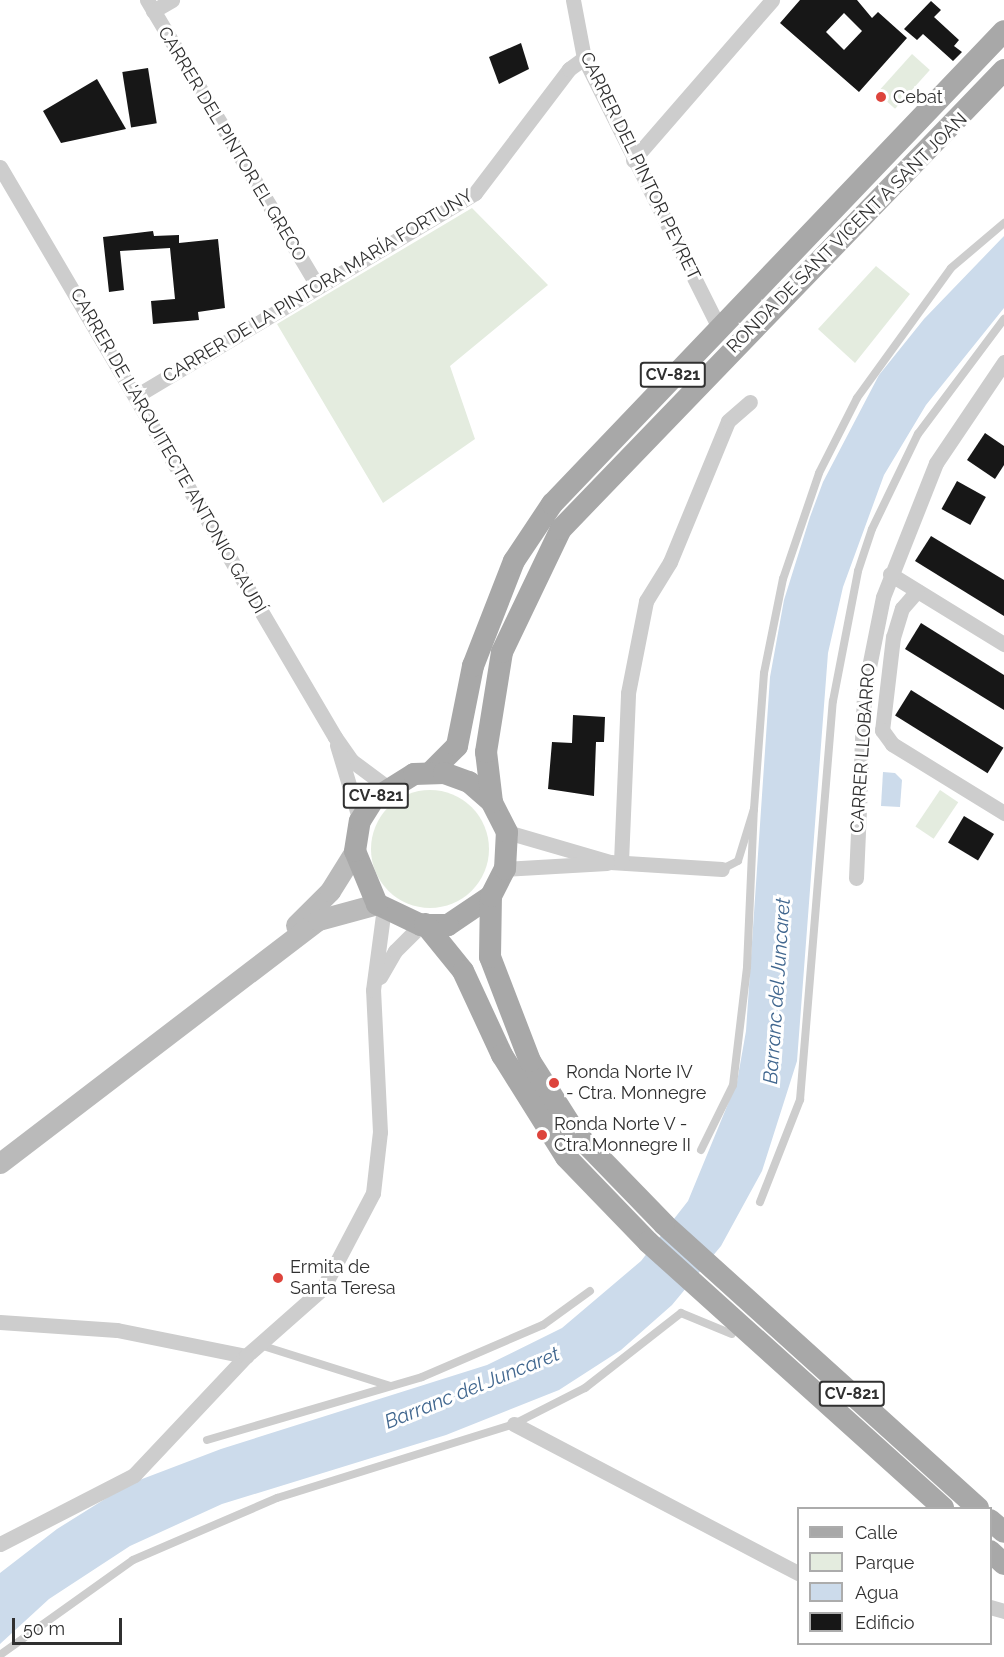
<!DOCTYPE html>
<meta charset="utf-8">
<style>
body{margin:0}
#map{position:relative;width:1004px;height:1657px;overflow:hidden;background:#fff;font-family:Raleway,sans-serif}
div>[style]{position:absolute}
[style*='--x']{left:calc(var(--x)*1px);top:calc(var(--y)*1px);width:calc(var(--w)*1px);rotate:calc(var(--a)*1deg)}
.green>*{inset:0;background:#e4ecdf;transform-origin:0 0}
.round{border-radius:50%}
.water>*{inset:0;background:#ccdbeb}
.building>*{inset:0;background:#171717;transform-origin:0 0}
.lane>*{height:8px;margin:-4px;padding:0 4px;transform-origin:4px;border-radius:4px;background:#cdcdcd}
.street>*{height:15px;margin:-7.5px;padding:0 7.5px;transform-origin:7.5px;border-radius:7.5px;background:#cdcdcd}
.secondary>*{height:21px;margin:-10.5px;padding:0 10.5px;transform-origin:10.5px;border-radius:10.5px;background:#bababa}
.primary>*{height:22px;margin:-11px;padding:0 11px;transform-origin:11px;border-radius:11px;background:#a8a8a8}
.dots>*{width:16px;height:16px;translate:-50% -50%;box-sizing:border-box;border:3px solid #fff;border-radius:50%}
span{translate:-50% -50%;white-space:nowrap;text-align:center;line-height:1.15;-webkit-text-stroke:6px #fff;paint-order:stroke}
.shield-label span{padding:2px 4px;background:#fff;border:2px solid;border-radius:4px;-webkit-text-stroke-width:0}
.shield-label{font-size:16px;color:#303030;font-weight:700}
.poi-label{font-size:18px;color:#303030}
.left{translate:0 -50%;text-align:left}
.street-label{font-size:18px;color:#303030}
.water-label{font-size:20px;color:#41678f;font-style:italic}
.legend{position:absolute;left:797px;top:1507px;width:195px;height:138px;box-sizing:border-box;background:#fff;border:2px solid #acacac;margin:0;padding:8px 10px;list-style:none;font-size:18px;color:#303030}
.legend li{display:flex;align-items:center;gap:12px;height:30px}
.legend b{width:30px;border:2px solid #acacac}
.scale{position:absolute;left:12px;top:1618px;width:110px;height:27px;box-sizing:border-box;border:3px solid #303030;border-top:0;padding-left:8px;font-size:18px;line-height:21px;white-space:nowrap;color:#303030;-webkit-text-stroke:4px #fff;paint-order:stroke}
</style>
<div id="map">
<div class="green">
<i style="left:912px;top:54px;width:24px;height:52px;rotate:42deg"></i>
<i style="clip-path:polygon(472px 208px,548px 285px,450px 366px,475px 439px,383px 503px,277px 324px)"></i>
<i style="clip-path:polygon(876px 266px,910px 294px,855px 363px,818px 329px)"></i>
<i style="left:940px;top:790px;width:22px;height:44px;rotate:34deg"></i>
<i class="round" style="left:371px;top:790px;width:118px;height:118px"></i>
</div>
<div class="water">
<i style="clip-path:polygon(1004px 236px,1004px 308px,926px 405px,884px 475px,843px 587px,828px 653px,797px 1061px,762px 1171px,721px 1246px,672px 1305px,621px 1350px,559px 1390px,446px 1435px,222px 1504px,130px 1546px,49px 1599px,0 1644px,0 1573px,57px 1529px,129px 1484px,221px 1449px,487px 1365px,562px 1328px,641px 1261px,688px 1201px,737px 1082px,746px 1031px,770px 677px,784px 600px,810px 517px,823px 482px,879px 375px,924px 319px)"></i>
<i style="clip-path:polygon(883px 772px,895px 773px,902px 780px,900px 807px,881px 806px)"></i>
</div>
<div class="building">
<i style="clip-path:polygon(evenodd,800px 0,857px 0,872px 18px,878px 12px,907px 38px,859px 92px,780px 23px,800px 0,844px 13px,862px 31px,844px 50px,826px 32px,844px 13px)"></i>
<i style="clip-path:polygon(931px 1px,941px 10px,934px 17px,959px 40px,954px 46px,962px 52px,953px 61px,923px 34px,917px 40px,904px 29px)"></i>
<i style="clip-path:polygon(521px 43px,529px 69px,499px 84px,489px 57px)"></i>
<i style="left:148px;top:68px;width:56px;height:26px;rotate:81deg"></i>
<i style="clip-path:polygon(97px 79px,126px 129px,61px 143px,43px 111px)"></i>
<i style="clip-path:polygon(153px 231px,154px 236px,179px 235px,179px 243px,218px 239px,225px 308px,198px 312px,199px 320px,153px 324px,151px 301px,175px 299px,170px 248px,120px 251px,124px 290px,109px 292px,103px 237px)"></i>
<i style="clip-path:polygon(985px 433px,1004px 446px,1004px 465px,995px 479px,967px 460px)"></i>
<i style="left:957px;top:481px;width:33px;height:32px;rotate:29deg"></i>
<i style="clip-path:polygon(931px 536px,1004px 580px,1004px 616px,915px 561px)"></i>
<i style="clip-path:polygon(921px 623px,1004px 675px,1004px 710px,905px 649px)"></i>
<i style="left:911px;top:690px;width:109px;height:30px;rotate:32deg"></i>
<i style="clip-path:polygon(573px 715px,605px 717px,604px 742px,596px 742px,594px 796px,548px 789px,552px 742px,572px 743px)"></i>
<i style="left:964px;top:816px;width:35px;height:31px;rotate:31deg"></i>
</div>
<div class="lane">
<i style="--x:754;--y:809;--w:136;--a:-85.8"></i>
<i style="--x:764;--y:673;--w:96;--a:-78.6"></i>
<i style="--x:783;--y:579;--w:112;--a:-71.2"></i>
<i style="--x:819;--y:473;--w:84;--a:-63.1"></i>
<i style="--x:857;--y:398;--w:160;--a:-54.1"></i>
<i style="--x:951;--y:268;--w:70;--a:-40.3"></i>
<i style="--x:701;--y:1150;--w:72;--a:-63.8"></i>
<i style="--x:733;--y:1085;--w:119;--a:-83.2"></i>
<i style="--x:747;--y:967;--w:158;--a:-87.5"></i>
<i style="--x:754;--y:809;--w:54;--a:107.1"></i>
<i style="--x:738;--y:861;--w:18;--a:153"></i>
<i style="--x:760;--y:1202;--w:110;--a:-68.6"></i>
<i style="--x:800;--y:1100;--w:400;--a:-85.3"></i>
<i style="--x:833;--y:701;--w:132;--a:-79.1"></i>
<i style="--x:858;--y:571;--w:44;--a:-71.6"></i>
<i style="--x:872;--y:529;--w:106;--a:-64.2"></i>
<i style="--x:918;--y:434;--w:144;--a:-53.2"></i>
<i style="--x:260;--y:1345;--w:136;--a:17.5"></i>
<i style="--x:207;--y:1440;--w:224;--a:-16.3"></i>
<i style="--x:422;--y:1377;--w:132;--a:-23.3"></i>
<i style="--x:543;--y:1325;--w:58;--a:-35.9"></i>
<i style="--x:0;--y:1655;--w:163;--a:-35.5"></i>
<i style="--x:133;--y:1560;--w:157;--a:-23.3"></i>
<i style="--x:277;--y:1498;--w:248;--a:-17.3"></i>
<i style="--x:514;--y:1424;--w:80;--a:-26.9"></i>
<i style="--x:585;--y:1388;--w:122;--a:-38"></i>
<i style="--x:681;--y:1313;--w:55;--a:22.4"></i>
</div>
<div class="street">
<i style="--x:147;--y:0;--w:334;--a:59.2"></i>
<i style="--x:573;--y:0;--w:59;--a:79.3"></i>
<i style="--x:584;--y:58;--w:302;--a:63.4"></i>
<i style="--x:153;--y:11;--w:22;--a:-30"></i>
<i style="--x:633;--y:160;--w:212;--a:-49"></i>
<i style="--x:0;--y:167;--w:661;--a:59.56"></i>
<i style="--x:335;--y:737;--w:29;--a:55"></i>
<i style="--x:352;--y:761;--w:44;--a:36.6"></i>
<i style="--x:136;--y:396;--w:395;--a:-30.9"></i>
<i style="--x:475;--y:193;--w:156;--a:-52.8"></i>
<i style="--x:569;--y:69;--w:19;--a:-36"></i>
<i style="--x:890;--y:574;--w:134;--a:31.6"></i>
<i style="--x:917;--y:591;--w:23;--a:131"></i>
<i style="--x:902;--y:608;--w:30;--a:107"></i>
<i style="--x:893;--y:637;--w:94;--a:96.7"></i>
<i style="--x:882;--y:730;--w:17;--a:54"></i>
<i style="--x:892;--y:744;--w:132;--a:31.6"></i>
<i style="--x:337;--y:745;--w:79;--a:73.2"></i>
<i style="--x:507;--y:832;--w:107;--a:16.2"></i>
<i style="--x:610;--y:862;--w:112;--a:3.6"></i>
<i style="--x:621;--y:862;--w:169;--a:-87.6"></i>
<i style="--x:628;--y:693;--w:94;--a:-78.9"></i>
<i style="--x:646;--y:601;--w:46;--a:-58.4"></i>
<i style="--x:670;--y:562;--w:152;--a:-67.6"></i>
<i style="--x:728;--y:421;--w:29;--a:-41"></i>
<i style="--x:505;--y:869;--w:102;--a:-3.4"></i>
<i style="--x:856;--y:878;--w:186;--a:-87.5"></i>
<i style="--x:864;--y:692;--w:97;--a:-78.7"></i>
<i style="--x:883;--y:597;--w:144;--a:-68.4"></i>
<i style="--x:936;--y:463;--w:122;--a:-56"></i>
<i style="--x:380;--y:977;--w:30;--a:-60"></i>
<i style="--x:395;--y:951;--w:37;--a:-45"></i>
<i style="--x:0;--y:1322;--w:117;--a:3.9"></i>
<i style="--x:117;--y:1330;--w:132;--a:11.4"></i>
<i style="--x:514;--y:1424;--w:321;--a:27.7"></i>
<i style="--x:0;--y:1544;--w:151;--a:-27.2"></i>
<i style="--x:134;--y:1475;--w:163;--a:-46.7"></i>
<i style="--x:246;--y:1356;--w:103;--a:-41.4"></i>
<i style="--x:323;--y:1288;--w:107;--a:-62.2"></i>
<i style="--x:373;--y:1193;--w:61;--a:-83.5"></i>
<i style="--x:380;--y:1132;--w:142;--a:-92.8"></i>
<i style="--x:373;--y:990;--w:83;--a:-82.4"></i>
<i style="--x:990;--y:1607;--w:15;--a:16"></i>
</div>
<div class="secondary">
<i style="--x:296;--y:925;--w:48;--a:-45"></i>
<i style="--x:330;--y:891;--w:47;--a:-58"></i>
<i style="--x:0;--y:1163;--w:400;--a:-37.4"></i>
<i style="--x:318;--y:920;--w:61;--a:-15.2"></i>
</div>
<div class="primary">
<i style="--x:430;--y:773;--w:38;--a:-45"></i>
<i style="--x:457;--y:746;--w:82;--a:-78.7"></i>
<i style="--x:473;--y:666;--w:113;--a:-68.7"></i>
<i style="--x:514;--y:561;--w:69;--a:-56.3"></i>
<i style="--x:552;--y:504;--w:654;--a:-46.3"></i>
<i style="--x:491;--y:896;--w:52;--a:146"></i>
<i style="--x:448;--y:925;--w:27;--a:180"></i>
<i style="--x:421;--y:925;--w:49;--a:-154.5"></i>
<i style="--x:377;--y:904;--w:57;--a:-112.5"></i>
<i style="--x:355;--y:851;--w:30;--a:-81"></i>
<i style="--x:360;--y:821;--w:26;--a:-58"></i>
<i style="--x:374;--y:799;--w:47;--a:-32"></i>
<i style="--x:414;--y:774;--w:30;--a:-2"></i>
<i style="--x:444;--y:773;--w:27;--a:20"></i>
<i style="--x:469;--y:782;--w:30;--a:41"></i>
<i style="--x:425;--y:924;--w:60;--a:51"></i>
<i style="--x:463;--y:971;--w:93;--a:65.1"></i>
<i style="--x:502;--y:1055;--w:120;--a:57.9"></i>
<i style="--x:566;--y:1157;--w:118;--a:46"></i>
<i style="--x:648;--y:1242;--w:397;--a:42"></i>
<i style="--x:978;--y:1508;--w:423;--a:-137.9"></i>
<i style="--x:664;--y:1224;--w:128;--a:-134.1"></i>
<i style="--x:575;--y:1132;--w:84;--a:-122.4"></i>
<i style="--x:530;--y:1061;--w:111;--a:-111"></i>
<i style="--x:490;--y:957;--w:61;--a:-89.1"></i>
<i style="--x:491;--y:896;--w:30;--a:-63"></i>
<i style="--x:505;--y:869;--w:37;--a:-87"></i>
<i style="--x:507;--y:832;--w:34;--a:-117"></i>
<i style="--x:492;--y:802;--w:50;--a:-96.8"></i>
<i style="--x:486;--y:752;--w:101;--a:-80.9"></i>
<i style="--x:502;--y:652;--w:136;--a:-64.4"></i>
<i style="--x:561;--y:529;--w:638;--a:-46.02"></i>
<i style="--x:990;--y:1520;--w:18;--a:41"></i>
<i style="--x:990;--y:1551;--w:19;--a:43"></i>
</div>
<div class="dots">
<i style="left:881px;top:97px;background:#dd443c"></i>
<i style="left:554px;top:1083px;background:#dd443c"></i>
<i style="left:542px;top:1135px;background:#dd443c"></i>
<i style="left:278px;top:1278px;background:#dd443c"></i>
</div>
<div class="shield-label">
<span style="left:673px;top:375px">CV-821</span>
<span style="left:376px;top:796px">CV-821</span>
<span style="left:852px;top:1394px">CV-821</span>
</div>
<div class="poi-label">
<span class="left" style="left:893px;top:97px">Cebat</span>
<span class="left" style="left:566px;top:1083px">Ronda Norte IV<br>- Ctra. Monnegre</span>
<span class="left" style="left:554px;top:1135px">Ronda Norte V -<br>Ctra.Monnegre II</span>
<span class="left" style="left:290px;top:1278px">Ermita de<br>Santa Teresa</span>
</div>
<div class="street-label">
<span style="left:232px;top:144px;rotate:59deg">CARRER DEL PINTOR EL GRECO</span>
<span style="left:640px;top:166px;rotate:64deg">CARRER DEL PINTOR PEYRET</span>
<span style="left:847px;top:233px;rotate:-45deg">RONDA DE SANT VICENT A SANT JOAN</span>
<span style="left:318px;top:286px;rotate:-31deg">CARRER DE LA PINTORA MARÍA FORTUNY</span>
<span style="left:168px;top:451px;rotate:60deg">CARRER DE L'ARQUITECTE ANTONIO GAUDÍ</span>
<span style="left:863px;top:748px;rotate:-86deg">CARRER LLOBARRO</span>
</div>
<div class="water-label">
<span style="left:777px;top:991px;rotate:-86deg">Barranc del Juncaret</span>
<span style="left:472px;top:1388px;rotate:-22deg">Barranc del Juncaret</span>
</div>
<ul class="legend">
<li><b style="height:8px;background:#a8a8a8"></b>Calle</li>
<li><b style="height:16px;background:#e4ecdf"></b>Parque</li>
<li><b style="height:16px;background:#ccdbeb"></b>Agua</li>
<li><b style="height:16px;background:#171717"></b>Edificio</li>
</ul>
<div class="scale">50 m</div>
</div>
